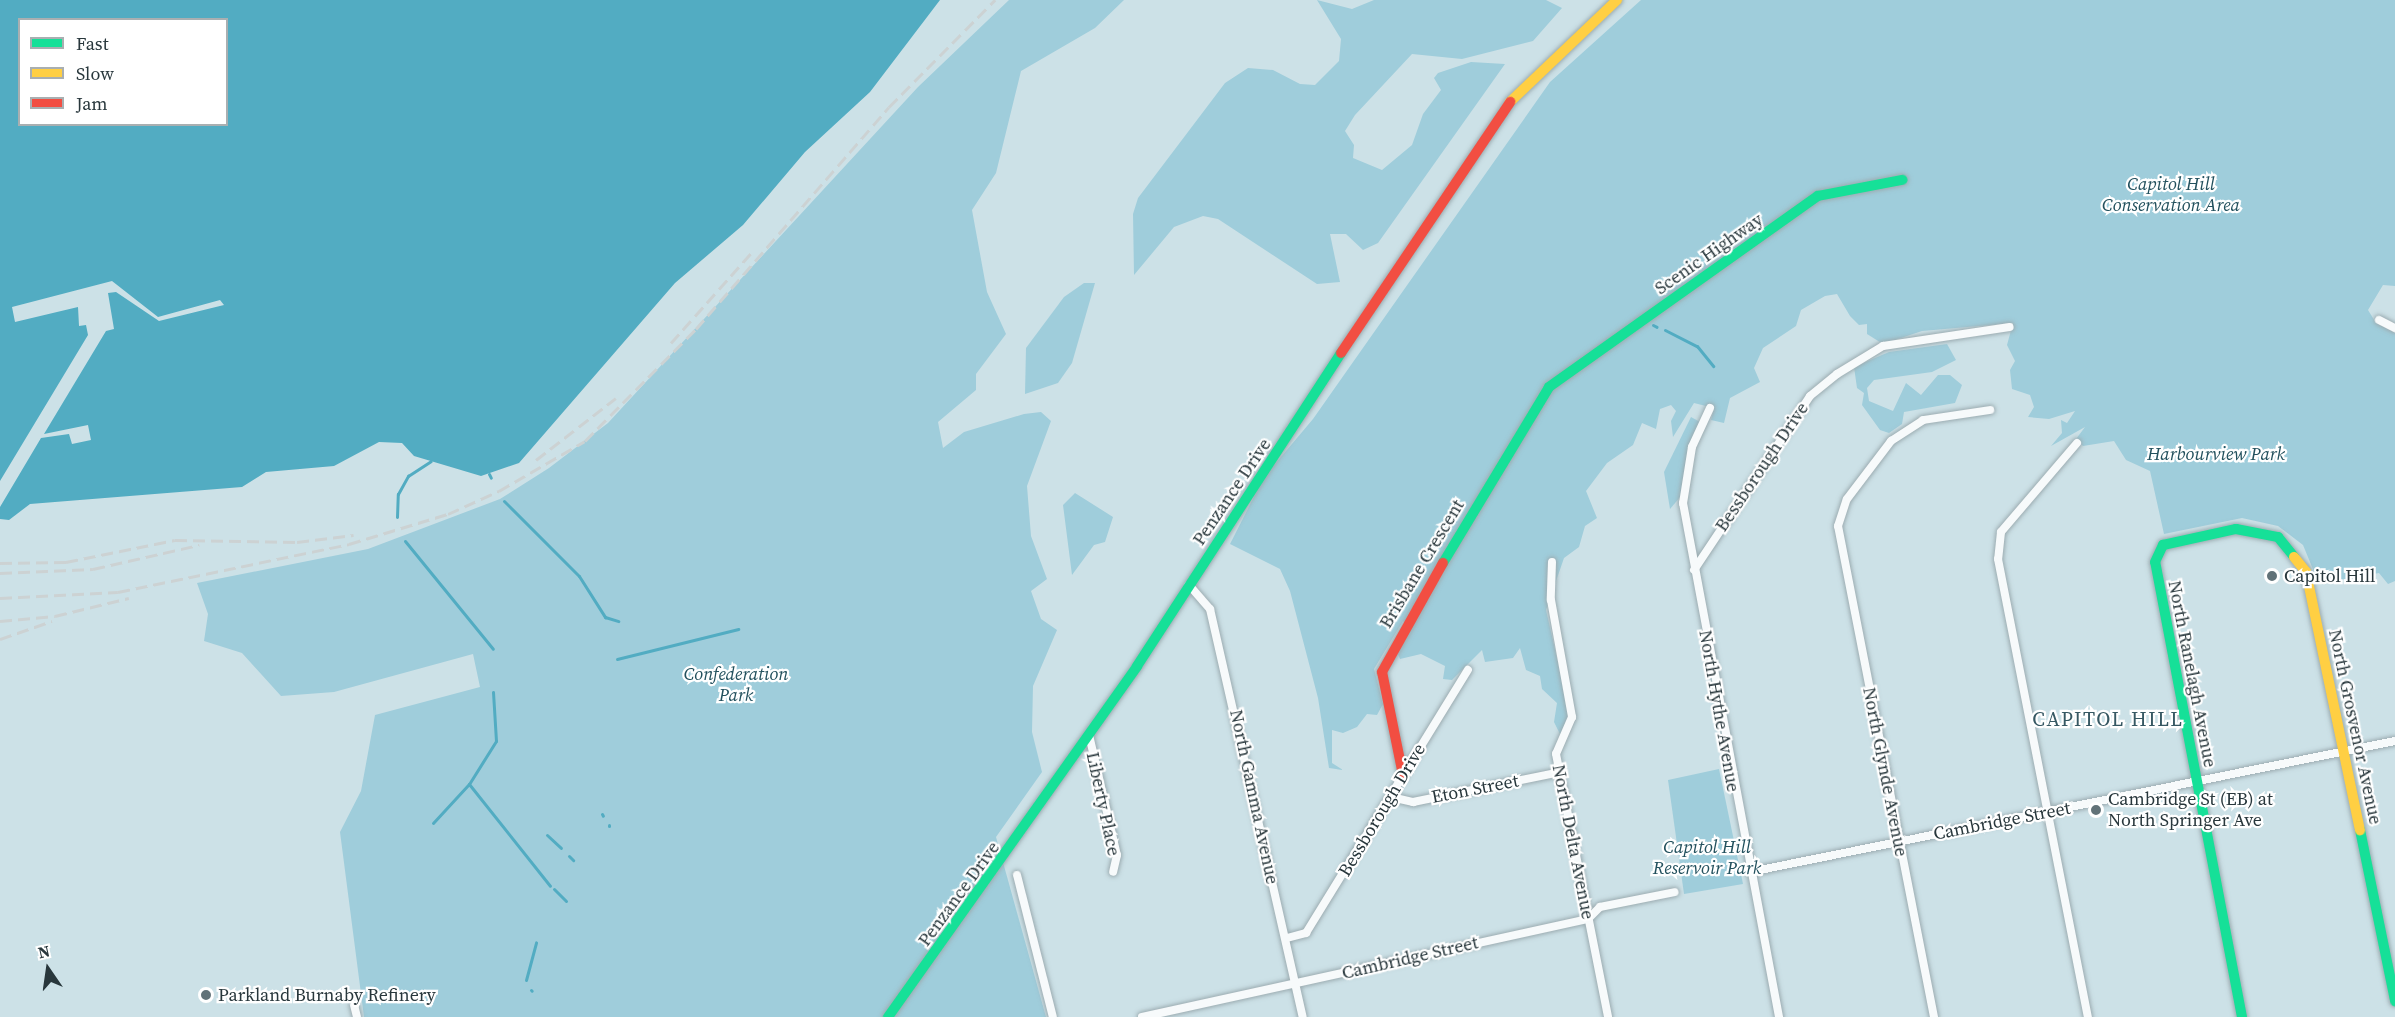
<!DOCTYPE html>
<style>
body{margin:0}
#map{position:relative;width:2395px;height:1017px;overflow:hidden;background:#cce1e7;font-family:"Source Serif 4",serif}
div>[style]{position:absolute}
[style*='--x']{left:calc(var(--x)*1px);top:calc(var(--y)*1px);width:calc(var(--w)*1px);rotate:calc(var(--a)*1deg)}
.green>*{inset:0;background:#9fcddb}
.water>*{inset:0;background:#52acc2}
.pier>*{inset:0;background:#cce1e7}
.stream>*{height:3px;margin:-1.5px;padding:0 1.5px;transform-origin:1.5px;border-radius:1.5px;background:#52acc2}
.roads{filter:drop-shadow(0 0 2px #9cacb1) drop-shadow(0 0 2px #9cacb1)}
.street>*{height:8px;margin:-4px;padding:0 4px;transform-origin:4px;border-radius:4px;background:#f7fafb}
.fast>*{height:10px;margin:-5px;padding:0 5px;transform-origin:5px;border-radius:5px;background:#16e098}
.slow>*{height:10px;margin:-5px;padding:0 5px;transform-origin:5px;border-radius:5px;background:#ffcf43}
.jam>*{height:10px;margin:-5px;padding:0 5px;transform-origin:5px;border-radius:5px;background:#f24e42}
.rail>*{height:3px;margin-top:-1.5px;transform-origin:0;background:repeating-linear-gradient(90deg,#ccd2d3 0 12px,transparent 0 18px)}
.dots>*{width:16px;height:16px;translate:-50% -50%;box-sizing:border-box;border:3px solid #fff;border-radius:50%}
span{translate:-50% -50%;white-space:nowrap;text-align:center;line-height:1.15;-webkit-text-stroke:4.5px #fff;paint-order:stroke}
.park-label{font-size:18px;color:#22505d;font-style:italic}
.street-label{font-size:18px;color:#28373c}
.poi-label{font-size:18px;color:#28373c}
.left{translate:0 -50%;text-align:left}
.neighbourhood-label{font-size:20px;color:#365863;letter-spacing:1.5px}
.legend{position:absolute;left:18px;top:18px;width:210px;height:108px;box-sizing:border-box;background:#fff;border:2px solid #a9afb1;margin:0;padding:8px 10px;list-style:none;font-size:18px;color:#28373c}
.legend li{display:flex;align-items:center;gap:12px;height:30px}
.legend b{width:30px;border:2px solid #a9afb1}
.north{position:absolute;left:18px;top:939px;width:60px;height:60px;-webkit-text-stroke:4px #fff;paint-order:stroke;rotate:347deg;font-size:16px;font-weight:700;line-height:24px;text-align:center;color:#28373c}
.north::after{content:'';display:block;margin:auto;width:21px;height:27px;background:#28373c;clip-path:polygon(50% 0,100% 100%,50% 72%,0 100%)}
</style>
<div id="map">
<div class="green">
<i style="clip-path:polygon(1009px 0,1124px 0,1095px 28px,1021px 71px,996px 173px,972px 210px,987px 292px,1006px 334px,976px 374px,976px 390px,938px 422px,943px 448px,964px 432px,1024px 414px,1041px 412px,1051px 421px,1027px 486px,1031px 536px,1047px 579px,1031px 591px,1041px 619px,1057px 630px,1033px 686px,1032px 732px,1042px 772px,996px 837px,1046px 1017px,364px 1017px,340px 832px,361px 791px,375px 715px,480px 687px,473px 654px,334px 692px,281px 696px,242px 653px,204px 641px,208px 614px,197px 583px,368px 549px,500px 499px,549px 468px,608px 423px,918px 87px)"></i>
<i style="clip-path:polygon(1317px 0,1352px 9px,1374px 0,1546px 0,1562px 8px,1533px 41px,1462px 59px,1412px 54px,1355px 115px,1345px 131px,1354px 145px,1353px 158px,1382px 170px,1412px 145px,1423px 114px,1441px 90px,1434px 78px,1438px 73px,1471px 62px,1505px 64px,1378px 243px,1363px 250px,1346px 234px,1330px 234px,1340px 282px,1317px 284px,1218px 219px,1203px 216px,1174px 227px,1134px 275px,1133px 214px,1138px 198px,1225px 83px,1248px 68px,1273px 70px,1300px 84px,1315px 85px,1339px 61px,1341px 39px)"></i>
<i style="clip-path:polygon(1641px 0,2395px 0,2395px 286px,2383px 285px,2368px 310px,2376px 323px,2395px 333px,2395px 581px,2388px 584px,2379px 573px,2319px 584px,2303px 545px,2278px 526px,2242px 518px,2164px 534px,2150px 471px,2126px 460px,2114px 441px,2083px 446px,2076px 439px,2085px 427px,2051px 446px,2062px 433px,2061px 420px,2067px 423px,2075px 411px,2049px 419px,2028px 417px,2034px 407px,2030px 395px,2012px 389px,2010px 370px,2015px 361px,2007px 345px,2013px 323px,1922px 331px,1883px 344px,1867px 334px,1867px 324px,1859px 325px,1850px 316px,1837px 294px,1825px 296px,1801px 310px,1796px 326px,1763px 348px,1754px 368px,1760px 382px,1730px 398px,1724px 423px,1711px 420px,1714px 408px,1694px 403px,1673px 437px,1671px 421px,1676px 411px,1671px 405px,1660px 409px,1656px 429px,1642px 423px,1633px 445px,1607px 463px,1586px 491px,1597px 518px,1585px 526px,1579px 547px,1564px 558px,1546px 610px,1570px 716px,1561px 736px,1554px 722px,1557px 703px,1542px 689px,1540px 676px,1526px 670px,1520px 648px,1513px 658px,1485px 662px,1482px 650px,1452px 680px,1443px 679px,1445px 666px,1421px 654px,1400px 659px,1396px 650px,1411px 626px,1403px 621px,1374px 669px,1383px 704px,1377px 715px,1367px 714px,1357px 727px,1343px 733px,1332px 730px,1332px 763px,1343px 770px,1329px 768px,1318px 698px,1290px 591px,1280px 569px,1230px 544px,1264px 477px,1313px 419px,1550px 82px)"></i>
<i style="clip-path:polygon(1084px 283px,1095px 283px,1072px 363px,1058px 383px,1025px 394px,1026px 348px,1064px 297px)"></i>
<i style="clip-path:polygon(1947px 344px,1956px 360px,1932px 372px,1874px 380px,1867px 388px,1869px 401px,1893px 411px,1906px 383px,1921px 395px,1938px 375px,1950px 375px,1962px 385px,1955px 403px,1904px 412px,1902px 424px,1889px 433px,1880px 430px,1862px 405px,1864px 393px,1857px 388px,1854px 367px,1889px 352px)"></i>
<i style="clip-path:polygon(1691px 417px,1700px 422px,1681px 496px,1670px 509px,1664px 472px)"></i>
<i style="clip-path:polygon(1075px 493px,1113px 517px,1105px 542px,1094px 545px,1072px 575px,1063px 505px)"></i>
<i style="clip-path:polygon(1719px 769px,1743px 884px,1684px 894px,1668px 780px)"></i>
</div>
<div class="water">
<i style="clip-path:polygon(evenodd,0 0,940px 0,870px 92px,805px 152px,743px 225px,675px 283px,519px 463px,481px 476px,414px 456px,402px 443px,379px 442px,334px 466px,266px 472px,242px 487px,30px 504px,9px 520px,0 519px,0 0,20px 20px,226px 20px,226px 124px,20px 124px,20px 20px)"></i>
</div>
<div class="pier">
<i style="clip-path:polygon(112px 281px,158px 317px,220px 300px,224px 305px,159px 321px,116px 292px,108px 293px,114px 329px,106px 331px,44px 434px,88px 425px,91px 440px,72px 444px,69px 434px,41px 438px,0 507px,0 481px,88px 335px,86px 325px,79px 326px,78px 307px,15px 322px,12px 307px)"></i>
</div>
<div class="stream">
<i style="--x:1653;--y:325;--w:4;--a:27"></i>
<i style="--x:1665;--y:330;--w:36;--a:27"></i>
<i style="--x:1697;--y:346;--w:26;--a:51"></i>
<i style="--x:489;--y:474;--w:4;--a:63"></i>
<i style="--x:504;--y:501;--w:106;--a:45"></i>
<i style="--x:579;--y:576;--w:49;--a:57.6"></i>
<i style="--x:605;--y:617;--w:14;--a:17"></i>
<i style="--x:397;--y:517;--w:23;--a:-88"></i>
<i style="--x:398;--y:494;--w:21;--a:-61"></i>
<i style="--x:408;--y:476;--w:27;--a:-33"></i>
<i style="--x:405;--y:541;--w:139;--a:50.8"></i>
<i style="--x:617;--y:659;--w:125;--a:-13.9"></i>
<i style="--x:493;--y:692;--w:49;--a:86.5"></i>
<i style="--x:496;--y:741;--w:51;--a:122.1"></i>
<i style="--x:469;--y:784;--w:130;--a:51.5"></i>
<i style="--x:602;--y:814;--w:2;--a:63"></i>
<i style="--x:433;--y:823;--w:53;--a:-47.3"></i>
<i style="--x:609;--y:825;--w:1;--a:90"></i>
<i style="--x:547;--y:835;--w:19;--a:43"></i>
<i style="--x:569;--y:856;--w:6;--a:45"></i>
<i style="--x:554;--y:889;--w:17;--a:45"></i>
<i style="--x:526;--y:980;--w:39;--a:-75"></i>
<i style="--x:531;--y:990;--w:1;--a:45"></i>
</div>
<div class="roads">
<div class="street">
<i style="--x:2379;--y:320;--w:18;--a:27"></i>
<i style="--x:1710;--y:408;--w:43;--a:114.8"></i>
<i style="--x:1692;--y:447;--w:57;--a:99.1"></i>
<i style="--x:1683;--y:503;--w:523;--a:79.42"></i>
<i style="--x:2077;--y:443;--w:117;--a:130.5"></i>
<i style="--x:2001;--y:532;--w:27;--a:96"></i>
<i style="--x:1998;--y:559;--w:467;--a:78.9"></i>
<i style="--x:1552;--y:562;--w:38;--a:92"></i>
<i style="--x:1551;--y:600;--w:119;--a:79.8"></i>
<i style="--x:1572;--y:717;--w:40;--a:113.4"></i>
<i style="--x:1556;--y:754;--w:268;--a:78.8"></i>
<i style="--x:1694;--y:570;--w:209;--a:-56.3"></i>
<i style="--x:1810;--y:396;--w:35;--a:-39"></i>
<i style="--x:1837;--y:374;--w:54;--a:-31.3"></i>
<i style="--x:1883;--y:346;--w:128;--a:-8.5"></i>
<i style="--x:1189;--y:585;--w:32;--a:49"></i>
<i style="--x:1210;--y:609;--w:418;--a:77.2"></i>
<i style="--x:1089;--y:735;--w:123;--a:76.9"></i>
<i style="--x:1117;--y:855;--w:17;--a:103"></i>
<i style="--x:1391;--y:797;--w:23;--a:13"></i>
<i style="--x:1413;--y:802;--w:150;--a:-11.5"></i>
<i style="--x:1750;--y:872;--w:658;--a:-11.48"></i>
<i style="--x:1017;--y:875;--w:146;--a:75.8"></i>
<i style="--x:1287;--y:938;--w:20;--a:-15"></i>
<i style="--x:1306;--y:933;--w:309;--a:-58.4"></i>
<i style="--x:354;--y:1005;--w:12;--a:76"></i>
<i style="--x:1142;--y:1017;--w:457;--a:-12.4"></i>
<i style="--x:1588;--y:919;--w:17;--a:-45"></i>
<i style="--x:1600;--y:907;--w:76;--a:-11.3"></i>
<i style="--x:1934;--y:1017;--w:500;--a:-101.06"></i>
<i style="--x:1838;--y:526;--w:28;--a:-72"></i>
<i style="--x:1847;--y:499;--w:73;--a:-52.8"></i>
<i style="--x:1891;--y:441;--w:38;--a:-33"></i>
<i style="--x:1923;--y:420;--w:68;--a:-8.5"></i>
</div>
<div class="fast">
<i style="--x:1443;--y:563;--w:205;--a:-58.9"></i>
<i style="--x:1549;--y:387;--w:330;--a:-35.4"></i>
<i style="--x:1818;--y:196;--w:86;--a:-10.8"></i>
<i style="--x:2360;--y:830;--w:175;--a:78.4"></i>
<i style="--x:888;--y:1017;--w:430;--a:-54.6"></i>
<i style="--x:1137;--y:666;--w:374;--a:-56.9"></i>
<i style="--x:2242;--y:1017;--w:463;--a:-100.8"></i>
<i style="--x:2155;--y:562;--w:19;--a:-65"></i>
<i style="--x:2163;--y:545;--w:75;--a:-12.4"></i>
<i style="--x:2236;--y:529;--w:43;--a:10.8"></i>
<i style="--x:2278;--y:537;--w:26;--a:51"></i>
</div>
<div class="slow">
<i style="--x:1510;--y:102;--w:148;--a:-43.6"></i>
<i style="--x:2294;--y:557;--w:19;--a:51"></i>
<i style="--x:2306;--y:572;--w:264;--a:78.2"></i>
</div>
<div class="jam">
<i style="--x:1341;--y:353;--w:303;--a:-56"></i>
<i style="--x:1403;--y:775;--w:105;--a:-101.5"></i>
<i style="--x:1382;--y:672;--w:125;--a:-60.8"></i>
</div>
</div>
<div class="rail">
<i style="--x:671;--y:343;--w:123;--a:-48.3"></i>
<i style="--x:536;--y:460;--w:101;--a:-37.8"></i>
<i style="--x:0;--y:563;--w:66;--a:-0.9"></i>
<i style="--x:66;--y:562;--w:111;--a:-11.4"></i>
<i style="--x:175;--y:540;--w:122;--a:0.9"></i>
<i style="--x:297;--y:542;--w:57;--a:-7"></i>
<i style="--x:0;--y:573;--w:93;--a:-2.5"></i>
<i style="--x:93;--y:569;--w:109;--a:-12.8"></i>
<i style="--x:0;--y:598;--w:118;--a:-2.9"></i>
<i style="--x:118;--y:592;--w:236;--a:-11.7"></i>
<i style="--x:349;--y:544;--w:103;--a:-16.9"></i>
<i style="--x:448;--y:514;--w:56;--a:-24.3"></i>
<i style="--x:499;--y:491;--w:99;--a:-30.2"></i>
<i style="--x:585;--y:441;--w:158;--a:-45.3"></i>
<i style="--x:696;--y:329;--w:294;--a:-49"></i>
<i style="--x:889;--y:107;--w:151;--a:-45.3"></i>
<i style="--x:0;--y:621;--w:55;--a:-5.2"></i>
<i style="--x:55;--y:616;--w:76;--a:-13.7"></i>
<i style="--x:0;--y:639;--w:55;--a:-19.1"></i>
</div>
<div class="dots">
<i style="left:2272px;top:576px;background:#617278"></i>
<i style="left:2096px;top:810px;background:#617278"></i>
<i style="left:206px;top:995px;background:#617278"></i>
</div>
<div class="park-label">
<span style="left:2171px;top:195px">Capitol Hill<br>Conservation Area</span>
<span style="left:2216px;top:454px">Harbourview Park</span>
<span style="left:736px;top:685px">Confederation<br>Park</span>
<span style="left:1707px;top:858px">Capitol Hill<br>Reservoir Park</span>
</div>
<div class="street-label">
<span style="left:1709px;top:254px;rotate:-35deg">Scenic Highway</span>
<span style="left:1762px;top:467px;rotate:-56deg">Bessborough Drive</span>
<span style="left:1232px;top:492px;rotate:-56deg">Penzance Drive</span>
<span style="left:1422px;top:564px;rotate:-59deg">Brisbane Crescent</span>
<span style="left:2192px;top:674px;rotate:79deg">North Ranelagh Avenue</span>
<span style="left:1719px;top:711px;rotate:80deg">North Hythe Avenue</span>
<span style="left:2355px;top:727px;rotate:78deg">North Grosvenor Avenue</span>
<span style="left:1885px;top:772px;rotate:79deg">North Glynde Avenue</span>
<span style="left:1475px;top:789px;rotate:-11deg">Eton Street</span>
<span style="left:1254px;top:797px;rotate:78deg">North Gamma Avenue</span>
<span style="left:1103px;top:804px;rotate:78deg">Liberty Place</span>
<span style="left:1382px;top:810px;rotate:-59deg">Bessborough Drive</span>
<span style="left:2002px;top:821px;rotate:-11deg">Cambridge Street</span>
<span style="left:1573px;top:842px;rotate:79deg">North Delta Avenue</span>
<span style="left:959px;top:894px;rotate:-54deg">Penzance Drive</span>
<span style="left:1410px;top:958px;rotate:-13deg">Cambridge Street</span>
</div>
<div class="poi-label">
<span class="left" style="left:2284px;top:576px">Capitol Hill</span>
<span class="left" style="left:2108px;top:810px">Cambridge St (EB) at<br>North Springer Ave</span>
<span class="left" style="left:218px;top:995px">Parkland Burnaby Refinery</span>
</div>
<div class="neighbourhood-label">
<span style="left:2108px;top:719px">CAPITOL HILL</span>
</div>
<ul class="legend">
<li><b style="height:8px;background:#16e098"></b>Fast</li>
<li><b style="height:8px;background:#ffcf43"></b>Slow</li>
<li><b style="height:8px;background:#f24e42"></b>Jam</li>
</ul>
<div class="north">N</div>
</div>
